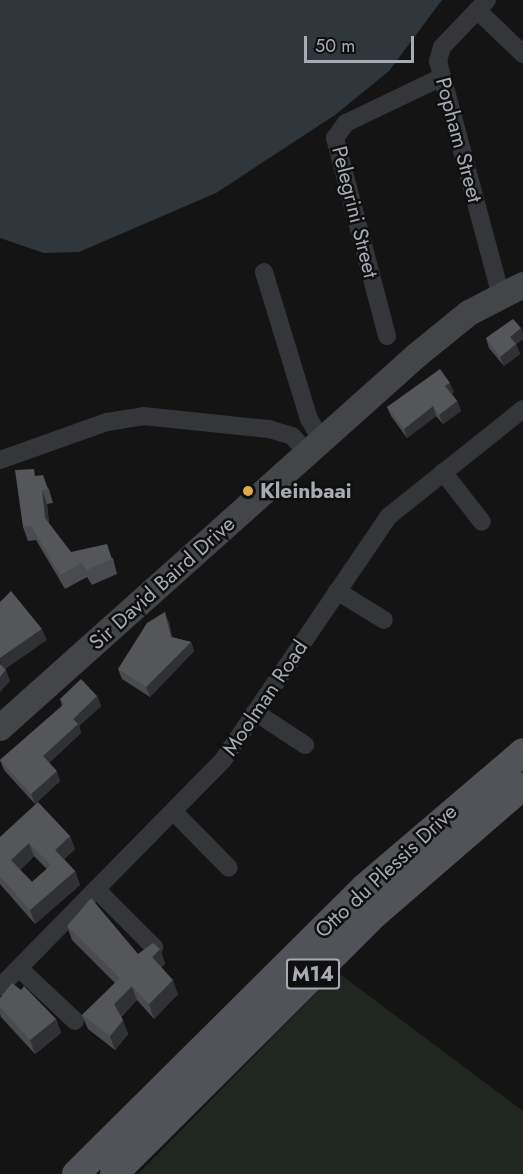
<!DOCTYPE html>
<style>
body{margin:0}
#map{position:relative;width:523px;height:1174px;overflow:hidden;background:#141415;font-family:Jost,sans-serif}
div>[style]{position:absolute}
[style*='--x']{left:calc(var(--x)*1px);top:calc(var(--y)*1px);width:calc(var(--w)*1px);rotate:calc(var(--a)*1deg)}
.green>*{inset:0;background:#202721}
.water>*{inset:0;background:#2f363c}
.street>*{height:18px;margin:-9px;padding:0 9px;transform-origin:9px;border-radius:9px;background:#35363a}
.secondary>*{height:26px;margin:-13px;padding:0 13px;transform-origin:13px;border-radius:13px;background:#434549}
.primary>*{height:28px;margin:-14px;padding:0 14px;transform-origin:14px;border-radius:14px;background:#525358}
.wall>*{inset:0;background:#4a4b50}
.shaded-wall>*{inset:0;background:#303134}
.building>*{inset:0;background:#54565a}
.dots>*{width:16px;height:16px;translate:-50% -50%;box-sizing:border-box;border:3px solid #0f0f10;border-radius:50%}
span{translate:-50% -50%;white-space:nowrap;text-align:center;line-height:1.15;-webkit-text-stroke:5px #0f0f10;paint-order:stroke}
.shield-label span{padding:2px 4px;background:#0f0f10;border:2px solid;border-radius:4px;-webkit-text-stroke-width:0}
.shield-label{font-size:20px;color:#a7abb4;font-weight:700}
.street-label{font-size:21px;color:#a7abb4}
.poi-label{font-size:21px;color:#a7abb4;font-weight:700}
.left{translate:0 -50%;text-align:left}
.scale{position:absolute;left:304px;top:36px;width:110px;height:27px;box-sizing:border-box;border:3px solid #a7abb4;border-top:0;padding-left:8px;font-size:18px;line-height:21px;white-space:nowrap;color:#a7abb4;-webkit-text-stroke:4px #0f0f10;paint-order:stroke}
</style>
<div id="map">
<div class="green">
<i style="clip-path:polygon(337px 972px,523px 1111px,523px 1174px,138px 1174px)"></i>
</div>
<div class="water">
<i style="clip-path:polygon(0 0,442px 0,389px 71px,335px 115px,216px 193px,79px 252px,44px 253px,0 238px)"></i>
</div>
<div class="street">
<i style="--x:487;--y:0;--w:65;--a:133.8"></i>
<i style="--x:442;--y:47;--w:15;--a:106"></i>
<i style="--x:438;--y:61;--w:243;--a:75"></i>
<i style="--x:477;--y:10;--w:64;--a:43.7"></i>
<i style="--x:264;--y:272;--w:154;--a:73"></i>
<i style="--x:309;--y:419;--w:24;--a:60"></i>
<i style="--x:387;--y:336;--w:205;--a:-104.7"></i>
<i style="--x:335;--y:138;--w:19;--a:-54"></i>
<i style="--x:346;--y:123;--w:106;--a:-25.6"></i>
<i style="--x:0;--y:460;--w:114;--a:-19.6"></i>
<i style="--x:107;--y:422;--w:36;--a:-9"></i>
<i style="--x:143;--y:416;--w:127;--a:5.9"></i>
<i style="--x:269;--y:429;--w:24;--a:17"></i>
<i style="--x:292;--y:436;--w:22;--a:47"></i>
<i style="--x:443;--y:472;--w:63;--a:52"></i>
<i style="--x:337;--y:591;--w:55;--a:31.7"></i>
<i style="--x:255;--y:712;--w:60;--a:33.4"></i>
<i style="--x:174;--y:812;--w:78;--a:45.5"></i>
<i style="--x:97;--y:890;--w:81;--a:45"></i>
<i style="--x:19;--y:968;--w:77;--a:43.4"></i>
<i style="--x:0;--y:987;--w:318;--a:-45.5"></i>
<i style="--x:223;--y:760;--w:295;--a:-55.8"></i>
<i style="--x:389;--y:516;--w:171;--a:-38.6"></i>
</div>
<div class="secondary">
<i style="--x:0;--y:728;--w:558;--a:-41.8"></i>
<i style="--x:416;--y:356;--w:68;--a:-39.1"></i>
<i style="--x:469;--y:313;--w:61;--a:-27.4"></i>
</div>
<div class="primary">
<i style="--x:76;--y:1174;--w:406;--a:-44.8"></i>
<i style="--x:364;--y:888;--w:209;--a:-40.5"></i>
<i style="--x:114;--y:1174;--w:367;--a:-44.9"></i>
<i style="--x:374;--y:915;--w:197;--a:-40.9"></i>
</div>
<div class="wall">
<i style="clip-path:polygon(521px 328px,523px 335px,523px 339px,516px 344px,520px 354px,504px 366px,489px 348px,486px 338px)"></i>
<i style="clip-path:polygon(454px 392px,452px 394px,457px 401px,461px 411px,443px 424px,436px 416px,407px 438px,391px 416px,387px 407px)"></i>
<i style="clip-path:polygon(37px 476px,49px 489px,53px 503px,47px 504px,49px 524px,71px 552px,113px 558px,117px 574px,92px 585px,87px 577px,65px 589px,36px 540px,28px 541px,23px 527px)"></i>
<i style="clip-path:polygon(169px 622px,172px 637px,191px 642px,194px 651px,150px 697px,122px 679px,118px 669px)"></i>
<i style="clip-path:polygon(97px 696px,101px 706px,79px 726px,81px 733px,49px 763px,60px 781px,35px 804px,4px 770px,0 760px,62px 706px,60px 699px)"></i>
<i style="clip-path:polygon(evenodd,70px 836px,75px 849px,64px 859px,75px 871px,80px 885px,35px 924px,0 884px,0 837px,70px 836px,34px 856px,47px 869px,32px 882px,20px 870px,34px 856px)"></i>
<i style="clip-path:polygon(67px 926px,138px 954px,160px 949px,165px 964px,161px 967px,178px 994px,154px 1019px,137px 1000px,121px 1017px,128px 1034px,115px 1050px,88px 1029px,82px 1015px,115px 983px,72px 940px)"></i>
<i style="clip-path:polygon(0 998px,56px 1019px,61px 1033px,35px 1054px,1px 1017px,0 1014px)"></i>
</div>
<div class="shaded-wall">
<i style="clip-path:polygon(521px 328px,523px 335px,523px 339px,516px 344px,520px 354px,504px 366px,500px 357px,510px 337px)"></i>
<i style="clip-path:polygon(450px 383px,454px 392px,449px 396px,445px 386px)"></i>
<i style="clip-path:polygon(457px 401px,461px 411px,443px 424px,439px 415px)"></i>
<i style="clip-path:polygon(433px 406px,436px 416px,407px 438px,404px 429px)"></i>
<i style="clip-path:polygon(42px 490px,47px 504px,50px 532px,45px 518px)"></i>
<i style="clip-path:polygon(165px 612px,169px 622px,175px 647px,171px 637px)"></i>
<i style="clip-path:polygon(42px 629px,47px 640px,1px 672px,0 658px)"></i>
<i style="clip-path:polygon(191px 642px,194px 651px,150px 697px,146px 687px)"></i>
<i style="clip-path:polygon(6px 670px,10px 681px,0 692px,0 677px)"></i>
<i style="clip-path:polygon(97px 696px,101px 706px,79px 726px,81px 733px,46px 766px,43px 756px,73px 719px)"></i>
<i style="clip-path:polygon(57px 771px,60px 781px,35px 804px,31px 794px)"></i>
<i style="clip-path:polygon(70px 836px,75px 849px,60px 863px,55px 850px)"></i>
<i style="clip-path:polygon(29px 843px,34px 856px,16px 874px,11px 860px)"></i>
<i style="clip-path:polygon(75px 871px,80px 885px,35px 924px,30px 910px)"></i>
<i style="clip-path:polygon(160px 949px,165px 964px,157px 972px,152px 957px)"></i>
<i style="clip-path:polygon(173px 980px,178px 994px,154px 1019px,149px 1004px)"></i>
<i style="clip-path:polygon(132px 986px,137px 1000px,119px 1018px,114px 1004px)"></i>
<i style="clip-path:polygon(56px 1019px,61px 1033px,35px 1054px,30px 1040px)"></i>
<i style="clip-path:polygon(123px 1020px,128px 1034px,115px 1050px,110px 1036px)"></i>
</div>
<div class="building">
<i style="clip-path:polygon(513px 319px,521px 328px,510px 337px,516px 344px,500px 357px,486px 338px)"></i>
<i style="clip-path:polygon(440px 369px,450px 383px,445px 386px,457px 401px,439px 415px,433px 406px,404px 429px,387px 407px)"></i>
<i style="clip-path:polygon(34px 469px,35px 476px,43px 475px,48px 489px,42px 490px,45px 518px,71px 552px,107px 544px,112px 559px,87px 570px,82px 563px,60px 575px,31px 526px,23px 527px,15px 470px)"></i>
<i style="clip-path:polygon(11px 591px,42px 629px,0 658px,0 602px)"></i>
<i style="clip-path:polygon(165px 612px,171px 637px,191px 642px,146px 687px,118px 669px,147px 623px)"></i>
<i style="clip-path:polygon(0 664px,6px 670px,0 677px)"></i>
<i style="clip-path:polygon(81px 679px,97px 696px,73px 719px,78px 724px,43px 756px,57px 771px,31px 794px,0 760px,64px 704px,60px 699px)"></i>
<i style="clip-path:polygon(evenodd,38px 802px,70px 836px,55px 850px,75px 871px,30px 910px,0 876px,0 837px,38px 802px,29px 843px,51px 865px,32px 882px,11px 860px,29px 843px)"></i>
<i style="clip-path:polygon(91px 898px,138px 954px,153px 943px,160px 949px,152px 957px,173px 980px,149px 1004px,132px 986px,114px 1004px,123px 1020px,110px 1036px,82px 1015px,120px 978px,67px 926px)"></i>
<i style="clip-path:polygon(12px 983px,21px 990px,24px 986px,56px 1019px,30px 1040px,0 1007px,0 998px)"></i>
</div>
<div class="dots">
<i style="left:248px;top:491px;background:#dcab45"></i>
</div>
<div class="shield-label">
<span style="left:313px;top:974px">M14</span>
</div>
<div class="street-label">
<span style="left:459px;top:140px;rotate:75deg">Popham Street</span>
<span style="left:355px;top:212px;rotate:76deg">Pelegrini Street</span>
<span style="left:162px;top:583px;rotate:-42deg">Sir David Baird Drive</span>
<span style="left:265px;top:698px;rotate:-56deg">Moolman Road</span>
<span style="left:386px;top:871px;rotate:-43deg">Otto du Plessis Drive</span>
</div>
<div class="poi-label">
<span class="left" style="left:260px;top:491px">Kleinbaai</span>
</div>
<div class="scale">50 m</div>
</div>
